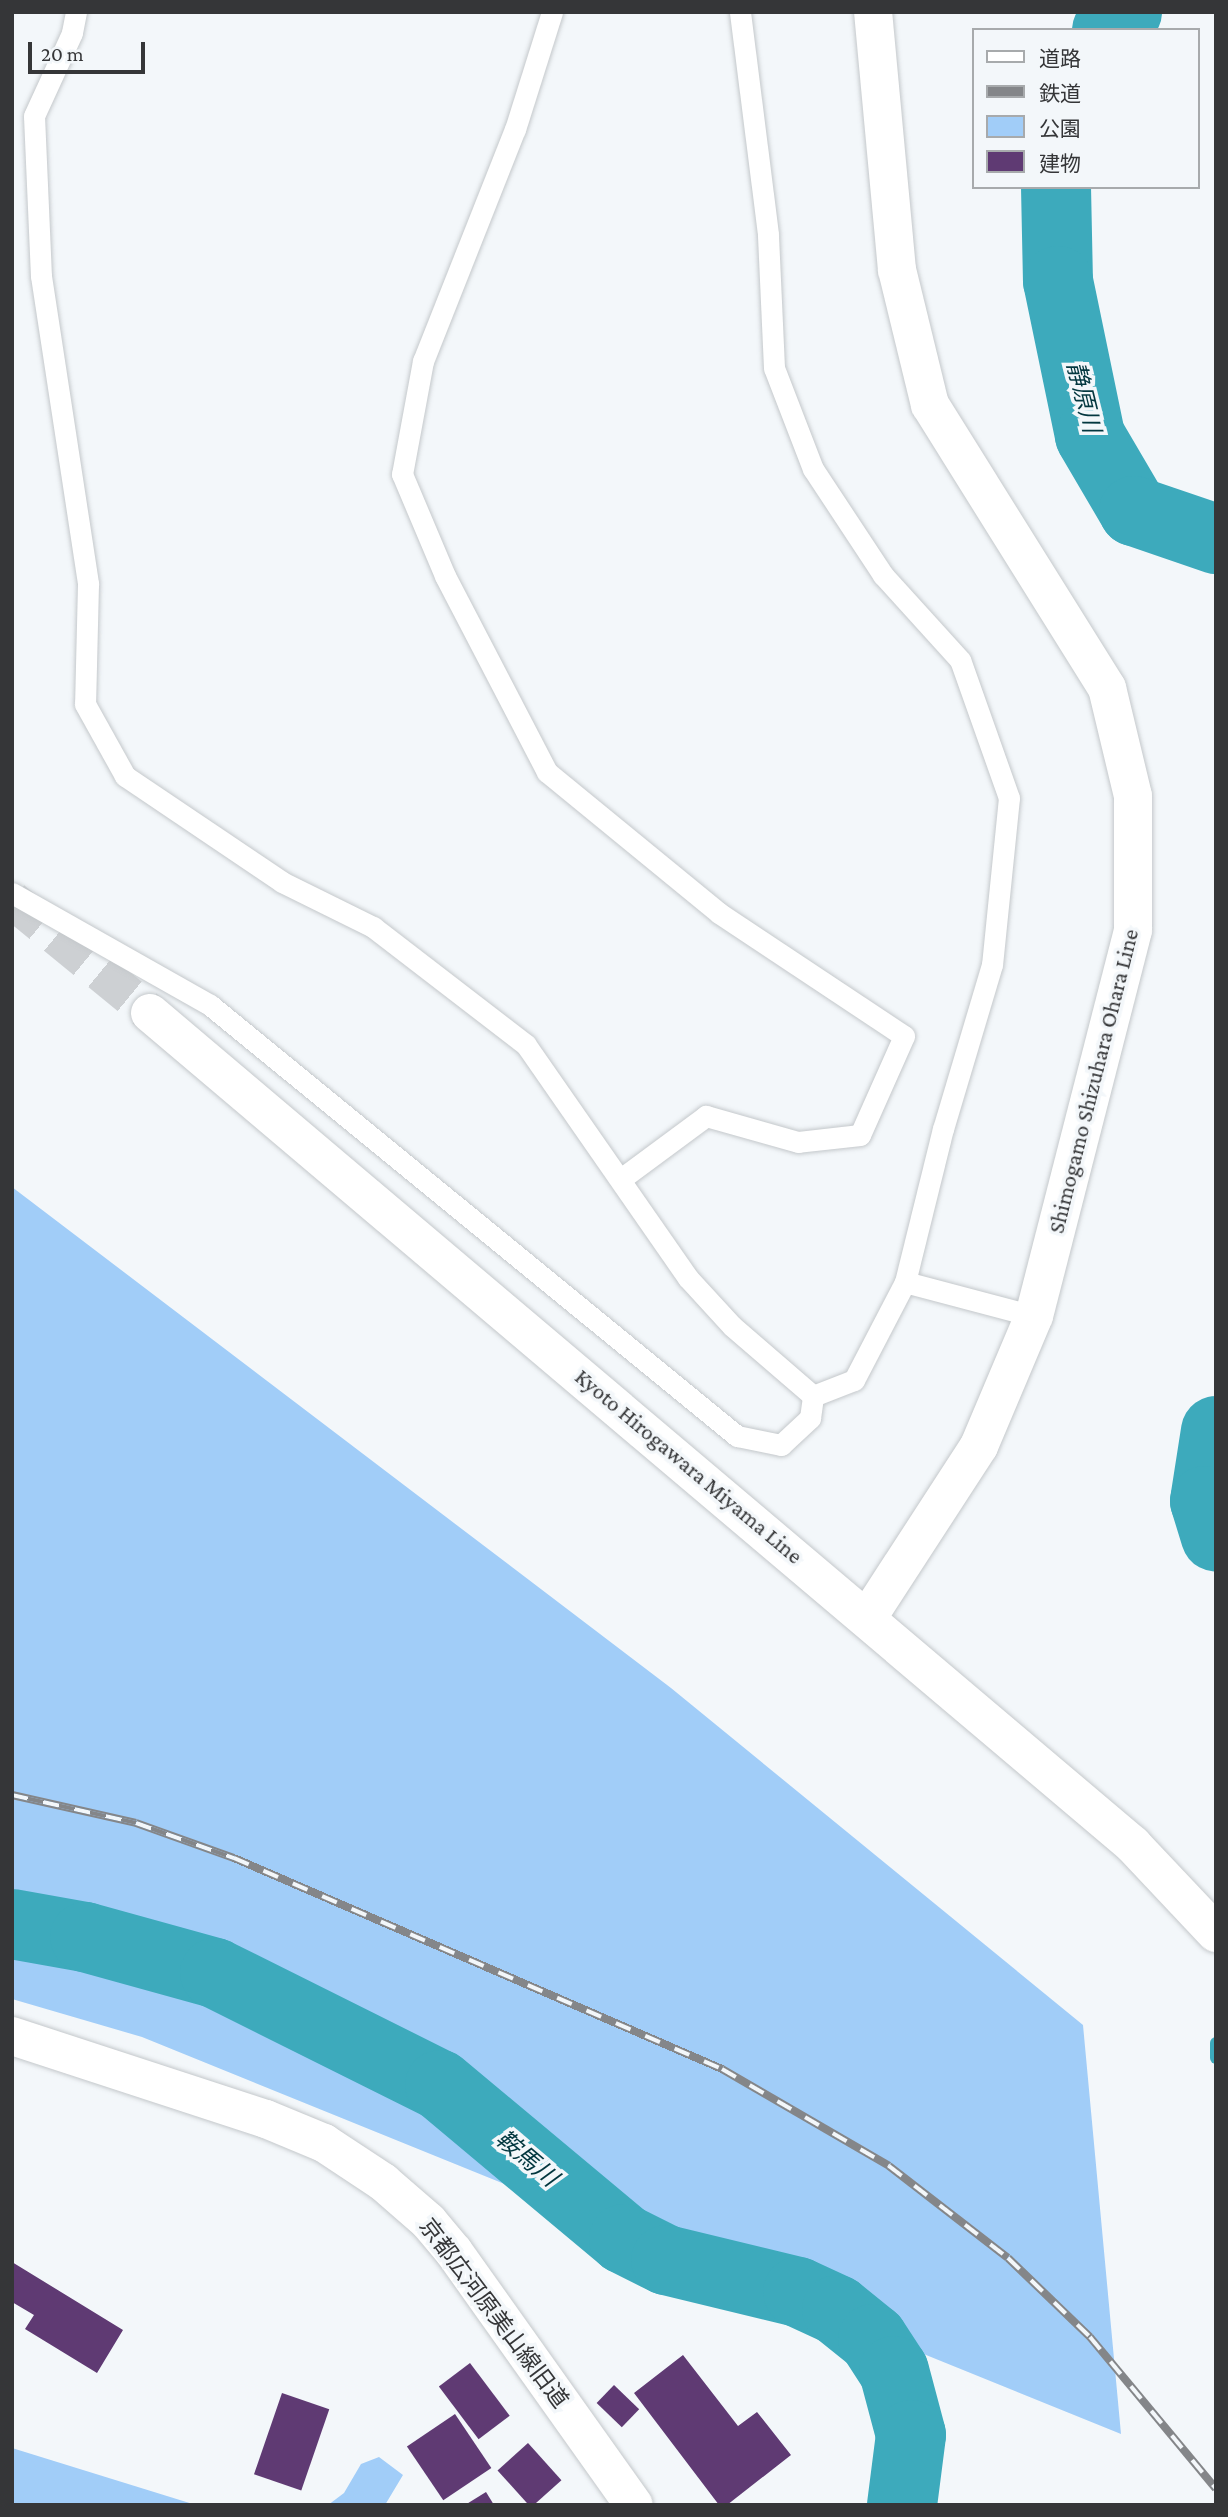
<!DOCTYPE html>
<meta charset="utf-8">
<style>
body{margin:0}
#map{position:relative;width:1228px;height:2517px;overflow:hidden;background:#f3f7fa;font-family:"Crimson Pro","Noto Sans JP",serif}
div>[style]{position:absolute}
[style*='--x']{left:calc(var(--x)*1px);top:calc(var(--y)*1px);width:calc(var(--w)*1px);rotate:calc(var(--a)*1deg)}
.green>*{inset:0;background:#a1cdf8}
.stream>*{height:12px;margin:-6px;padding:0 6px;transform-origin:6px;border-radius:6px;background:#3daabc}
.river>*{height:70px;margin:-35px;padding:0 35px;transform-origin:35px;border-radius:35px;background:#3daabc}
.building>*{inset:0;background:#5f3a73;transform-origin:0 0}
.primary-tunnel>*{height:38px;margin-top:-19px;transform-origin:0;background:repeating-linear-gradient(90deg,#cdd0d3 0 38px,transparent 0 57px)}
.roads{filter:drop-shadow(0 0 2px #c4c8cb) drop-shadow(0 0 2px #c4c8cb)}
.lane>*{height:21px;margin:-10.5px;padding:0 10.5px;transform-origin:10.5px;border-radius:10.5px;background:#fff}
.street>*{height:38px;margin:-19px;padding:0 19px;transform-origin:19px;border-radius:19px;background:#fff}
.primary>*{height:38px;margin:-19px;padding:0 19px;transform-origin:19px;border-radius:19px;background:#fff}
.rail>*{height:8px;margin-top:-4px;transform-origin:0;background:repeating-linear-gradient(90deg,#f3f7fa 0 16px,#848689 0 32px);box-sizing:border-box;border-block:2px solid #848689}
span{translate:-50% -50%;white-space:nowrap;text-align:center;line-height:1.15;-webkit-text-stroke:7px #f3f7fa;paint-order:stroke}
.street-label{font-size:23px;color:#353638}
.water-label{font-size:24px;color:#03373f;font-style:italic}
.frame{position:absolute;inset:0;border:14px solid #353638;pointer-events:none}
.legend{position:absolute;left:972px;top:28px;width:228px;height:161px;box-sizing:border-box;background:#f3f7fa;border:2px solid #a7aaac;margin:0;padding:9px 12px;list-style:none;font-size:21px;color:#353638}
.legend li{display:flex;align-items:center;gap:14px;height:35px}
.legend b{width:35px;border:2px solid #a7aaac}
.scale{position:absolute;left:28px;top:42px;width:117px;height:32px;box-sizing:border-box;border:4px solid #353638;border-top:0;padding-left:9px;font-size:21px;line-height:24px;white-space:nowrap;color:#353638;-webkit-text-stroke:5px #f3f7fa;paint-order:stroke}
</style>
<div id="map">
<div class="green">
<i style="clip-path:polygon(12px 1187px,671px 1688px,1083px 2025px,1121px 2434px,142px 2037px,12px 1999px)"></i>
<i style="clip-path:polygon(12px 2448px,196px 2505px,12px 2505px)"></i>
<i style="clip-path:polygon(379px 2457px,403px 2475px,385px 2505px,328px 2505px,344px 2493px,361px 2464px)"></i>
</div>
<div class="stream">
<i style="--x:1216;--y:2043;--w:15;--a:90"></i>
</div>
<div class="river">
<i style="--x:1107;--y:30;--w:27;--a:-42"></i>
<i style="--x:1056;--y:187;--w:94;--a:88.8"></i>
<i style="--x:1058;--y:281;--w:158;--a:78.3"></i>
<i style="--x:1090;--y:436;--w:87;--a:59.6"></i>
<i style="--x:1134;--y:511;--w:87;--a:18.9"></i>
<i style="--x:1216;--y:1431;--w:71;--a:98.9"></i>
<i style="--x:1205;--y:1501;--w:37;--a:73"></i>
<i style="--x:12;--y:1924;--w:74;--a:10.1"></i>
<i style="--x:85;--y:1937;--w:135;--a:15.5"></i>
<i style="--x:215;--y:1973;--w:251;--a:26.5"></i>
<i style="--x:440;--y:2085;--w:240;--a:39.9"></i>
<i style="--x:624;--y:2239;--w:47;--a:26.6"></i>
<i style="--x:666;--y:2260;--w:136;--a:13.6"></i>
<i style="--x:798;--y:2292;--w:43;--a:24.8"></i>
<i style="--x:837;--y:2310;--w:46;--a:38.9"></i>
<i style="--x:873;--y:2339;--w:38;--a:57"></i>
<i style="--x:894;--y:2371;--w:66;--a:75.1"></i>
<i style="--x:911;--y:2435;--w:71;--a:97.3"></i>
</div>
<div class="building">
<i style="clip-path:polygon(12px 2262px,123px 2330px,97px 2373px,25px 2329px,34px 2315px,12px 2302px)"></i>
<i style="clip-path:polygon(683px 2355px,738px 2426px,757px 2412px,791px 2455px,727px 2505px,719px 2505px,634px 2393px)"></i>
<i style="left:470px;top:2363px;width:66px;height:39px;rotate:53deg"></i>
<i style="left:614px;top:2385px;width:35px;height:25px;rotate:44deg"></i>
<i style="left:282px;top:2393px;width:50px;height:86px;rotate:19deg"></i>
<i style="left:455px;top:2414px;width:65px;height:58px;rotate:56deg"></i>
<i style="left:528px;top:2443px;width:50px;height:41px;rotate:48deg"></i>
<i style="clip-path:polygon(486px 2492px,494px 2505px,465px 2505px)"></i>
</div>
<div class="primary-tunnel">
<i style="--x:12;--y:900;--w:178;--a:39.3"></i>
</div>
<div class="roads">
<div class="lane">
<i style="--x:76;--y:12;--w:21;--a:101"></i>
<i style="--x:72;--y:33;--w:91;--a:114.6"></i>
<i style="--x:34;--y:116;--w:160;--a:87.5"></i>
<i style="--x:41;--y:276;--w:312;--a:81.3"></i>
<i style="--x:88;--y:584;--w:120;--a:91.4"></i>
<i style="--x:85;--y:704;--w:82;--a:60.9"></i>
<i style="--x:125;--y:776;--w:189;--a:34"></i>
<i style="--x:282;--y:882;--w:102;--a:26.3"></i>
<i style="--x:373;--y:927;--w:193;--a:37.6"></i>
<i style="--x:526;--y:1045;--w:284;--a:55.2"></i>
<i style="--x:688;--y:1278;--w:65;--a:47.5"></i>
<i style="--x:732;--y:1326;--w:107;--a:40.8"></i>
<i style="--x:552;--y:12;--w:123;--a:107.5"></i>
<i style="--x:515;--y:129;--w:250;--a:111.6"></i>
<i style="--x:423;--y:361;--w:115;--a:100.5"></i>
<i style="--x:402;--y:474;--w:111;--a:67.1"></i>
<i style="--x:445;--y:576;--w:221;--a:62.5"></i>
<i style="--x:547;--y:772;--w:222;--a:39.3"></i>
<i style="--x:719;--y:913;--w:222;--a:33.6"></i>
<i style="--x:904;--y:1036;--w:108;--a:114"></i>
<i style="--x:860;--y:1135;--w:62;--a:173.6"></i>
<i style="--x:798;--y:1142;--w:96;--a:-164.2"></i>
<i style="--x:706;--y:1116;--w:106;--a:143.5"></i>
<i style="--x:12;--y:893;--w:227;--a:29.5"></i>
<i style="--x:210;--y:1005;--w:681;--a:39.28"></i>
<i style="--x:737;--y:1436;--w:45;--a:11.6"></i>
<i style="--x:781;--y:1445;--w:40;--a:-43"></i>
<i style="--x:810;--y:1418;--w:22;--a:-82"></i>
<i style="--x:813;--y:1396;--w:44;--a:-21.3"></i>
<i style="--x:854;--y:1380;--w:110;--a:-62.5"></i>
<i style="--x:905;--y:1282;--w:158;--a:-76.1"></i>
<i style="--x:943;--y:1129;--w:171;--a:-73.4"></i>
<i style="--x:992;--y:965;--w:168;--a:-84.2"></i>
<i style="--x:1009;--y:798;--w:146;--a:-109.5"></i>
<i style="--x:960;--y:660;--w:115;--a:-132.2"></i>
<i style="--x:883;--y:575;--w:127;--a:-123.4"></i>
<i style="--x:813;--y:469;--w:108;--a:-111.1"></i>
<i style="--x:774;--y:368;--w:134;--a:-92.6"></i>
<i style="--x:768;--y:234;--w:224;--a:-97.2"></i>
<i style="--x:905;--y:1282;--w:133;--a:14.8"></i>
</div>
<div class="street">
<i style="--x:12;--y:2036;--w:267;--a:18.1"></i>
<i style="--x:266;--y:2119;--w:63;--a:22.5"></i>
<i style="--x:324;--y:2143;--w:71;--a:33.5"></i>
<i style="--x:383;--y:2182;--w:60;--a:40.9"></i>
<i style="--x:428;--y:2221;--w:40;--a:50"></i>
<i style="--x:454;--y:2252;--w:310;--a:54.6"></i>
</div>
<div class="primary">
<i style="--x:150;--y:1013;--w:1288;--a:40.24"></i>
<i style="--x:1133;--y:1845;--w:121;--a:46.7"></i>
<i style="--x:868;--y:1617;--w:204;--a:-57"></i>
<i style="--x:979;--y:1446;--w:141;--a:-67.1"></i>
<i style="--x:1034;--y:1316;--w:398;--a:-75.6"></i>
<i style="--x:1133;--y:930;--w:134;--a:-90"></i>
<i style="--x:1133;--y:796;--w:111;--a:-103.5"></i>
<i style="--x:1107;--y:688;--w:334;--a:-122"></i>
<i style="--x:930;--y:405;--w:139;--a:-103.7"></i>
<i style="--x:897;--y:270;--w:259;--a:-95.3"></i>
</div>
</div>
<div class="rail">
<i style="--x:12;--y:1795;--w:127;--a:12.7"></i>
<i style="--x:136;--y:1823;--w:104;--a:19.7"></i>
<i style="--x:234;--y:1858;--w:532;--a:23.38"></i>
<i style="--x:722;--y:2069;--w:193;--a:30.1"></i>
<i style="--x:889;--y:2166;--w:150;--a:37.7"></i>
<i style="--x:1008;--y:2258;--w:114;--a:43.9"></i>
<i style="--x:1090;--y:2337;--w:197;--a:50.3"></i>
</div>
<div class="street-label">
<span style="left:1093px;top:1081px;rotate:-76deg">Shimogamo Shizuhara Ohara Line</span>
<span style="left:689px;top:1466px;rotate:40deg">Kyoto Hirogawara Miyama Line</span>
<span style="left:494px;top:2313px;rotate:53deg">京都広河原美山線旧道</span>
</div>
<div class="water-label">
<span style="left:1084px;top:397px;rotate:76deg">静原川</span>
<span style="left:527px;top:2158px;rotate:40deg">鞍馬川</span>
</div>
<div class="frame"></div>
<ul class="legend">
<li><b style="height:9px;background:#fff"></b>道路</li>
<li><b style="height:9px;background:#848689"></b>鉄道</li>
<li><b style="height:19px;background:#a1cdf8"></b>公園</li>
<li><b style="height:19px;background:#5f3a73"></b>建物</li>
</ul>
<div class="scale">20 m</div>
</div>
